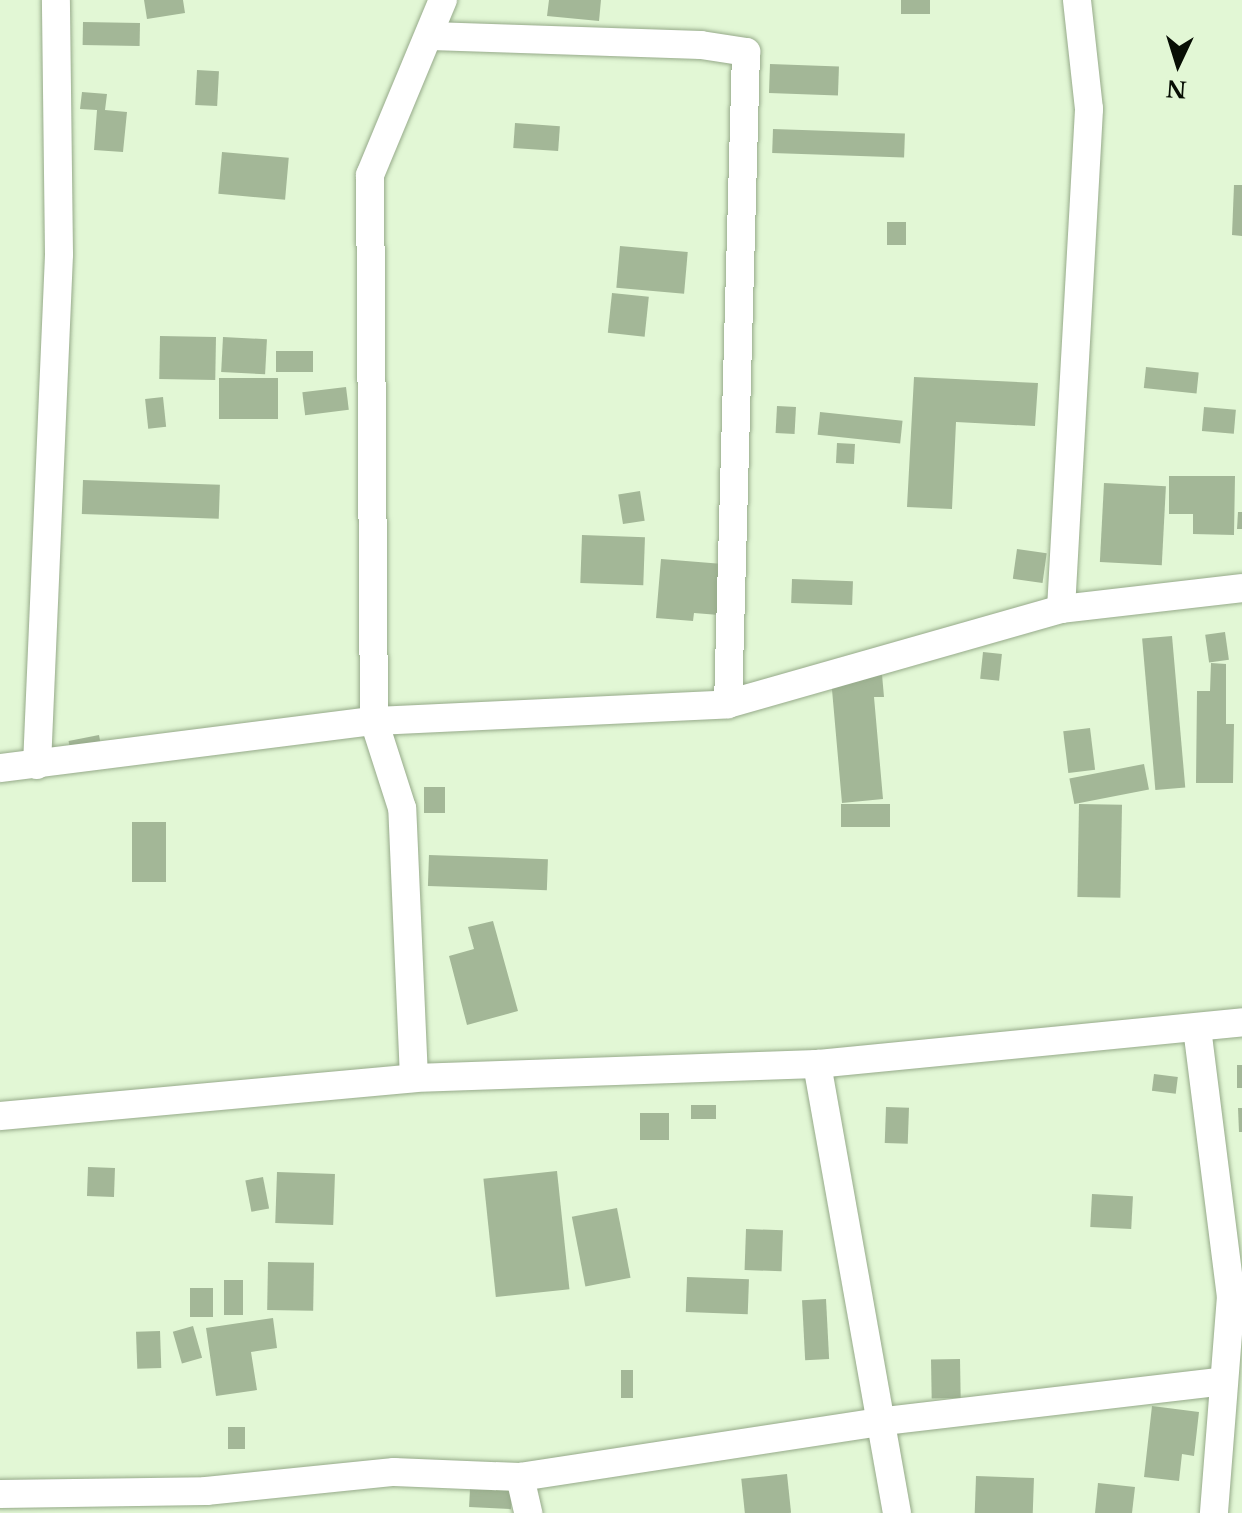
<!DOCTYPE html>
<style>
body{margin:0}
#map{position:relative;width:1242px;height:1513px;overflow:hidden;background:#e2f7d5;font-family:"Libre Baskerville",serif}
div>[style]{position:absolute}
[style*='--x']{left:calc(var(--x)*1px);top:calc(var(--y)*1px);width:calc(var(--w)*1px);rotate:calc(var(--a)*1deg)}
.building>*{inset:0;background:#a3b797;transform-origin:0 0}
.roads{filter:drop-shadow(0 0 2px #96aa8a) drop-shadow(0 0 2px #96aa8a)}
.street>*{height:28px;margin:-14px;padding:0 14px;transform-origin:14px;border-radius:14px;background:#fff}
span{translate:-50% -50%;white-space:nowrap;text-align:center;line-height:1.15;-webkit-text-stroke:7px #e2f7d5;paint-order:stroke}
.north{position:absolute;left:1138px;top:24px;width:80px;height:80px;-webkit-text-stroke:6px #e2f7d5;paint-order:stroke;rotate:184deg;font-size:22px;font-weight:700;line-height:32px;text-align:center;color:#070e04}
.north::after{content:'';display:block;margin:auto;width:28px;height:36px;background:#070e04;clip-path:polygon(50% 0,100% 100%,50% 72%,0 100%)}
</style>
<div id="map">
<div class="building">
<i style="clip-path:polygon(144px 0,183px 0,185px 13px,147px 19px)"></i>
<i style="clip-path:polygon(549px 0,601px 0,599px 21px,547px 16px)"></i>
<i style="left:901px;top:0;width:29px;height:14px"></i>
<i style="left:83px;top:22px;width:57px;height:23px;rotate:1deg"></i>
<i style="left:770px;top:64px;width:69px;height:29px;rotate:2deg"></i>
<i style="left:197px;top:70px;width:22px;height:35px;rotate:3deg"></i>
<i style="clip-path:polygon(82px 92px,107px 94px,105px 110px,127px 112px,123px 152px,94px 150px,97px 110px,80px 109px)"></i>
<i style="left:515px;top:123px;width:45px;height:25px;rotate:4deg"></i>
<i style="left:773px;top:129px;width:132px;height:24px;rotate:2deg"></i>
<i style="left:222px;top:152px;width:67px;height:42px;rotate:5deg"></i>
<i style="clip-path:polygon(1234px 185px,1242px 185px,1242px 236px,1232px 235px)"></i>
<i style="left:887px;top:222px;width:19px;height:23px"></i>
<i style="left:620px;top:246px;width:68px;height:42px;rotate:5deg"></i>
<i style="left:612px;top:293px;width:37px;height:40px;rotate:6deg"></i>
<i style="left:160px;top:336px;width:56px;height:43px;rotate:1deg"></i>
<i style="left:223px;top:337px;width:44px;height:35px;rotate:3deg"></i>
<i style="left:276px;top:351px;width:37px;height:21px"></i>
<i style="left:1146px;top:367px;width:53px;height:21px;rotate:6deg"></i>
<i style="clip-path:polygon(914px 377px,1038px 383px,1035px 426px,956px 422px,952px 509px,907px 507px)"></i>
<i style="left:219px;top:378px;width:59px;height:41px"></i>
<i style="left:346px;top:387px;width:23px;height:44px;rotate:83deg"></i>
<i style="left:163px;top:397px;width:30px;height:18px;rotate:84deg"></i>
<i style="left:777px;top:406px;width:19px;height:27px;rotate:3deg"></i>
<i style="left:1204px;top:407px;width:32px;height:24px;rotate:5deg"></i>
<i style="left:820px;top:412px;width:83px;height:23px;rotate:6deg"></i>
<i style="left:837px;top:443px;width:18px;height:20px;rotate:3deg"></i>
<i style="clip-path:polygon(1169px 476px,1235px 476px,1234px 535px,1193px 534px,1193px 514px,1169px 514px)"></i>
<i style="left:83px;top:480px;width:137px;height:34px;rotate:2deg"></i>
<i style="left:1104px;top:483px;width:62px;height:79px;rotate:3deg"></i>
<i style="left:640px;top:491px;width:30px;height:22px;rotate:81deg"></i>
<i style="clip-path:polygon(1238px 512px,1242px 512px,1242px 529px,1237px 529px)"></i>
<i style="left:582px;top:535px;width:63px;height:48px;rotate:2deg"></i>
<i style="left:1017px;top:549px;width:30px;height:30px;rotate:8deg"></i>
<i style="clip-path:polygon(661px 559px,723px 564px,719px 615px,694px 613px,693px 621px,656px 618px)"></i>
<i style="left:792px;top:579px;width:61px;height:24px;rotate:2deg"></i>
<i style="left:1225px;top:632px;width:28px;height:20px;rotate:82deg"></i>
<i style="left:1172px;top:636px;width:152px;height:30px;rotate:85deg"></i>
<i style="left:983px;top:652px;width:19px;height:27px;rotate:6deg"></i>
<i style="clip-path:polygon(881px 663px,884px 697px,874px 697px,883px 799px,842px 803px,830px 667px)"></i>
<i style="clip-path:polygon(1211px 663px,1226px 664px,1226px 724px,1234px 724px,1233px 783px,1196px 783px,1197px 691px,1210px 691px)"></i>
<i style="left:1090px;top:728px;width:42px;height:27px;rotate:83deg"></i>
<i style="left:99px;top:735px;width:31px;height:31px;rotate:79deg"></i>
<i style="left:1144px;top:764px;width:26px;height:76px;rotate:79deg"></i>
<i style="left:445px;top:787px;width:26px;height:21px;rotate:90deg"></i>
<i style="left:890px;top:804px;width:23px;height:49px;rotate:90deg"></i>
<i style="left:1079px;top:804px;width:43px;height:93px;rotate:1deg"></i>
<i style="left:132px;top:822px;width:34px;height:60px"></i>
<i style="left:429px;top:855px;width:119px;height:31px;rotate:2deg"></i>
<i style="clip-path:polygon(493px 921px,518px 1011px,467px 1025px,449px 956px,474px 949px,468px 927px)"></i>
<i style="left:1237px;top:1065px;width:5px;height:23px"></i>
<i style="left:1154px;top:1074px;width:24px;height:17px;rotate:7deg"></i>
<i style="left:691px;top:1105px;width:25px;height:14px"></i>
<i style="left:886px;top:1107px;width:23px;height:36px;rotate:2deg"></i>
<i style="clip-path:polygon(1238px 1108px,1242px 1108px,1242px 1132px,1239px 1132px)"></i>
<i style="left:640px;top:1113px;width:29px;height:27px"></i>
<i style="left:88px;top:1167px;width:27px;height:29px;rotate:2deg"></i>
<i style="left:557px;top:1171px;width:119px;height:74px;rotate:84deg"></i>
<i style="left:277px;top:1172px;width:58px;height:51px;rotate:2deg"></i>
<i style="left:263px;top:1177px;width:32px;height:18px;rotate:79deg"></i>
<i style="left:1092px;top:1194px;width:41px;height:33px;rotate:3deg"></i>
<i style="left:617px;top:1208px;width:71px;height:46px;rotate:79deg"></i>
<i style="left:746px;top:1229px;width:37px;height:41px;rotate:2deg"></i>
<i style="left:268px;top:1262px;width:46px;height:48px;rotate:1deg"></i>
<i style="left:687px;top:1277px;width:62px;height:35px;rotate:2deg"></i>
<i style="left:224px;top:1280px;width:19px;height:35px"></i>
<i style="left:190px;top:1288px;width:23px;height:29px"></i>
<i style="left:826px;top:1299px;width:60px;height:24px;rotate:87deg"></i>
<i style="clip-path:polygon(273px 1318px,277px 1348px,251px 1352px,257px 1390px,216px 1396px,206px 1328px)"></i>
<i style="left:193px;top:1326px;width:33px;height:21px;rotate:74deg"></i>
<i style="left:160px;top:1331px;width:37px;height:24px;rotate:88deg"></i>
<i style="left:960px;top:1359px;width:39px;height:29px;rotate:89deg"></i>
<i style="left:621px;top:1370px;width:12px;height:28px"></i>
<i style="clip-path:polygon(1152px 1406px,1199px 1412px,1194px 1456px,1182px 1454px,1179px 1481px,1144px 1477px)"></i>
<i style="left:228px;top:1427px;width:17px;height:22px"></i>
<i style="left:787px;top:1474px;width:39px;height:46px;rotate:84deg"></i>
<i style="left:976px;top:1476px;width:58px;height:37px;rotate:2deg"></i>
<i style="clip-path:polygon(1098px 1483px,1135px 1487px,1132px 1513px,1095px 1513px)"></i>
<i style="left:470px;top:1489px;width:42px;height:18px;rotate:3deg"></i>
</div>
<div class="roads">
<div class="street">
<i style="--x:431;--y:36;--w:270;--a:1.9"></i>
<i style="--x:701;--y:45;--w:46;--a:8.8"></i>
<i style="--x:746;--y:52;--w:652;--a:91.58"></i>
<i style="--x:1061;--y:609;--w:501;--a:-86.79"></i>
<i style="--x:1089;--y:109;--w:110;--a:-96.3"></i>
<i style="--x:37;--y:765;--w:511;--a:-87.53"></i>
<i style="--x:59;--y:254;--w:254;--a:-90.7"></i>
<i style="--x:0;--y:768;--w:377;--a:-7.2"></i>
<i style="--x:374;--y:721;--w:354;--a:-2.7"></i>
<i style="--x:728;--y:704;--w:346;--a:-15.9"></i>
<i style="--x:1061;--y:609;--w:182;--a:-6.6"></i>
<i style="--x:1197;--y:1028;--w:270;--a:82.8"></i>
<i style="--x:1231;--y:1296;--w:218;--a:94.5"></i>
<i style="--x:817;--y:1064;--w:456;--a:79.9"></i>
<i style="--x:414;--y:1078;--w:270;--a:-92.5"></i>
<i style="--x:402;--y:808;--w:91;--a:-107.8"></i>
<i style="--x:374;--y:721;--w:546;--a:-90.42"></i>
<i style="--x:370;--y:175;--w:190;--a:-67.4"></i>
<i style="--x:0;--y:1116;--w:416;--a:-5.2"></i>
<i style="--x:414;--y:1078;--w:403;--a:-2"></i>
<i style="--x:817;--y:1064;--w:427;--a:-5.6"></i>
<i style="--x:520;--y:1477;--w:37;--a:77"></i>
<i style="--x:0;--y:1494;--w:206;--a:-0.8"></i>
<i style="--x:206;--y:1491;--w:189;--a:-5.8"></i>
<i style="--x:394;--y:1472;--w:126;--a:2.3"></i>
<i style="--x:520;--y:1477;--w:369;--a:-8.7"></i>
<i style="--x:885;--y:1421;--w:341;--a:-6.7"></i>
</div>
</div>
<div class="north">N</div>
</div>
